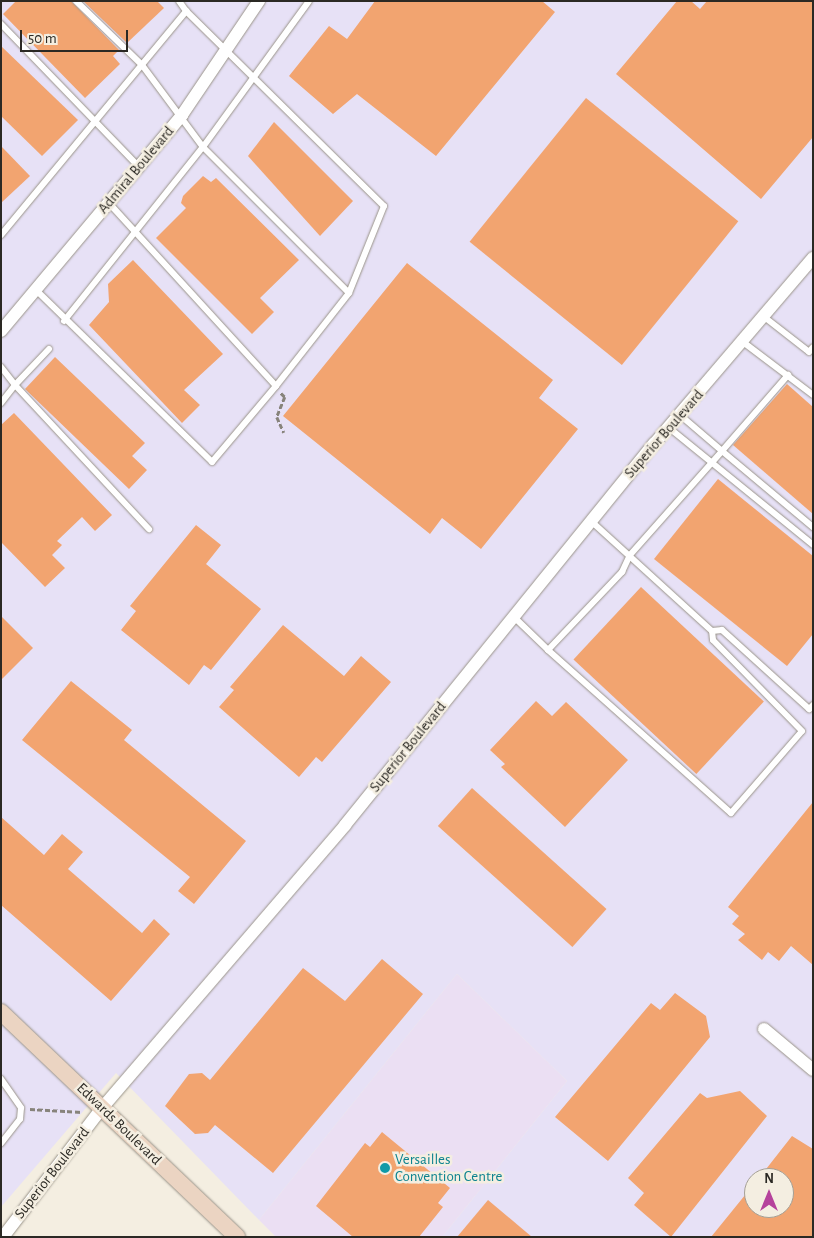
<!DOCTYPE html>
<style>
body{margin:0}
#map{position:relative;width:814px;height:1238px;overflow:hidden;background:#f4eee1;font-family:"Alegreya Sans",sans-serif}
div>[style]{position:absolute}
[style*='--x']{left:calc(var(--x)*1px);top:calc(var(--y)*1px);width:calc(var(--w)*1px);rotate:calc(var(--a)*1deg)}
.commercial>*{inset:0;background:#ebdff3}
.industrial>*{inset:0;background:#e7e1f6}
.building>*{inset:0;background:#f2a470;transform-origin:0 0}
.path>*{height:2.5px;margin-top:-1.25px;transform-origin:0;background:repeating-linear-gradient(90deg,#87837b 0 5px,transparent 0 7.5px)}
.roads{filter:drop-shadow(0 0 1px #9a9489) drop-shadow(0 0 1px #9a9489)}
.lane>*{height:6px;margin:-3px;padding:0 3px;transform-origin:3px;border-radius:3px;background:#fff}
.street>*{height:12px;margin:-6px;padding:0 6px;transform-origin:6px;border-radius:6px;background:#fff}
.secondary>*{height:16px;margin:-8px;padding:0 8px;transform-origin:8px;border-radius:8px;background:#ebd4c2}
.dots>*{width:14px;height:14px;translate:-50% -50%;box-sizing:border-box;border:2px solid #f4eee1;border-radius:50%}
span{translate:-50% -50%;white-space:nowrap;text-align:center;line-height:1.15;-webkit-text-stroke:5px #f4eee1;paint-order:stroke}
.street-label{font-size:15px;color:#2b2924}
.culture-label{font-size:15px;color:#0d838f}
.left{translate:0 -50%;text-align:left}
.frame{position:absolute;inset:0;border:2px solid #2b2924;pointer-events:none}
.north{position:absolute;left:744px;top:1168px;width:50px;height:50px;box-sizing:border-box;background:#f4eee1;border:1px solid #a49f95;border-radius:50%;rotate:0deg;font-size:14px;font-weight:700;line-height:20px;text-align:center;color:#2b2924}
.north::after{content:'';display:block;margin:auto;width:18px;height:22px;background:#b5429c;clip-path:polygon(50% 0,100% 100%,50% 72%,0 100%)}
.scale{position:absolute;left:20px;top:30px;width:108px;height:22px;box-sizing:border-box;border:2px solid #2b2924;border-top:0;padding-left:6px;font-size:15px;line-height:18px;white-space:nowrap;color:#2b2924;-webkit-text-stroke:4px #f4eee1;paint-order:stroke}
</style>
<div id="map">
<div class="commercial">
<i style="clip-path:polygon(457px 974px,567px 1081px,442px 1237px,276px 1237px,259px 1220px)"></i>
</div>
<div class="industrial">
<i style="clip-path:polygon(evenodd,1px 1px,813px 1px,813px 1237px,442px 1237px,567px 1081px,457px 974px,259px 1220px,116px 1073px,1px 1207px,1px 1px,754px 1178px,784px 1178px,784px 1208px,754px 1208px,754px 1178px)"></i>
</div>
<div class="building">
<i style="clip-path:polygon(16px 1px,71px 1px,119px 50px,113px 56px,120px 64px,85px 98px,3px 14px)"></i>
<i style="clip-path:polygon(83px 1px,157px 1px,164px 8px,127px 43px)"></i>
<i style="clip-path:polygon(375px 1px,542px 1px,555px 12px,436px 156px,357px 94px,333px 114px,289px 76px,329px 26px,347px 39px)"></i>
<i style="clip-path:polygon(677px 1px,691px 1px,700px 9px,707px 1px,813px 1px,813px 137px,761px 199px,616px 74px)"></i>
<i style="clip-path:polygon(1px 46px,78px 120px,42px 156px,1px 116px)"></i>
<i style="left:586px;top:98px;width:196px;height:185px;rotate:39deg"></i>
<i style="clip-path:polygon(274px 122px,353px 201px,320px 236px,248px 156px)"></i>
<i style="clip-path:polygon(1px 146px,30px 176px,1px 203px)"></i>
<i style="clip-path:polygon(203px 176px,211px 182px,216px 178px,299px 260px,260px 298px,274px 312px,252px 334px,156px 238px,186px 208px,181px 203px,183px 196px)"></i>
<i style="clip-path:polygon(133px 260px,223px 354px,184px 390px,200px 405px,182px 423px,89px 325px,109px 302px,108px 284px)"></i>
<i style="clip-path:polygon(407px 263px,553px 380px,539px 398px,578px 429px,481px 549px,442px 518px,430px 534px,283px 416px)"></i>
<i style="clip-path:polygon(55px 357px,145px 443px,132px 456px,147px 470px,129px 489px,25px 389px)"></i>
<i style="clip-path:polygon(787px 384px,813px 407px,813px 514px,733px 445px)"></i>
<i style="clip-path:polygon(14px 413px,112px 515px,95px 531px,82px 517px,57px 541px,62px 545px,52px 555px,65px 568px,45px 587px,1px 542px,1px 425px)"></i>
<i style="clip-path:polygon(718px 479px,813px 556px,813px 634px,787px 666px,654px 559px)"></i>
<i style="clip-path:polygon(196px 525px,221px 545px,206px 564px,261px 609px,211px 670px,204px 665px,189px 685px,121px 630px,136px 611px,130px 606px)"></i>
<i style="left:641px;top:587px;width:168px;height:99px;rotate:43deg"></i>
<i style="clip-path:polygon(1px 616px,33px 648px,1px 680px)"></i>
<i style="clip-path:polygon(283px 625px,344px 676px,361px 656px,391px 682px,322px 762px,316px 757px,299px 777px,219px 707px,234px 690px,230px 687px)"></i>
<i style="clip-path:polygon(71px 681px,132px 730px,124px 740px,246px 841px,194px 904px,178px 891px,190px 877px,22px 740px)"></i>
<i style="clip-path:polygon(536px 701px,552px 716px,566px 702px,628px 760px,565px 827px,501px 767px,505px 764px,490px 750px)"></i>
<i style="left:472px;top:788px;width:181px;height:51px;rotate:42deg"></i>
<i style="clip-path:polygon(813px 802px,813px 965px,791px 946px,779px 961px,768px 952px,762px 960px,738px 940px,745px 934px,732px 924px,739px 916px,728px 907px)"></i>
<i style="clip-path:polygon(1px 817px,44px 855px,62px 834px,83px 852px,68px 869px,142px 933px,154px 919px,170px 934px,111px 1001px,1px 905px)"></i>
<i style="clip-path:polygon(382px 959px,423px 994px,273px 1173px,215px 1125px,208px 1133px,195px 1134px,165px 1106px,189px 1074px,202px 1073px,210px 1080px,303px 968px,345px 1001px)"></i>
<i style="clip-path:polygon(675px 993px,706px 1016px,710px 1037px,608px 1161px,555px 1117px,651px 1003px,660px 1010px)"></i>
<i style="clip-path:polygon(740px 1091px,767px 1116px,671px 1237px,634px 1205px,644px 1193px,628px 1178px,700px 1093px,707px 1098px)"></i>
<i style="clip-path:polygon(382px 1132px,450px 1188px,438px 1203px,443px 1207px,419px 1237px,353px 1237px,316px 1206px,365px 1143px,370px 1147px)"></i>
<i style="clip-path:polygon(792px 1136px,813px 1149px,813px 1237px,711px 1237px,754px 1184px,754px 1208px,784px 1208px,784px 1178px,759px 1178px)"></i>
<i style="clip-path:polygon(488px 1200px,532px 1237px,457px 1237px)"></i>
</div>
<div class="path">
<i style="--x:281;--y:393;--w:6;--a:45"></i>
<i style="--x:285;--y:397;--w:22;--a:112"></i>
<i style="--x:277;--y:417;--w:17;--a:66"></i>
<i style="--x:30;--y:1109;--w:52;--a:3.3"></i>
</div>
<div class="roads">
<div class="lane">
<i style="--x:76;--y:1;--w:92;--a:44.1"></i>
<i style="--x:142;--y:65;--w:102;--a:53.4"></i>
<i style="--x:203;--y:147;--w:206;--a:45"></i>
<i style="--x:179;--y:1;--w:12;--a:55"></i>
<i style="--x:1;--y:24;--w:199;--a:46"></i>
<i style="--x:1;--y:235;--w:291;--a:-50.4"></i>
<i style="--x:186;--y:11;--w:278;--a:44.6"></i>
<i style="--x:384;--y:206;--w:94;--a:111.9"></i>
<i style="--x:349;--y:293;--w:118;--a:128.1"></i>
<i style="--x:36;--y:290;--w:246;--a:44.3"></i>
<i style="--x:212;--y:462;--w:99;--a:-49.9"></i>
<i style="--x:276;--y:386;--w:248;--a:-132.4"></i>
<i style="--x:763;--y:316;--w:58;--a:38"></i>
<i style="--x:809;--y:352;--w:6;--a:-51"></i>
<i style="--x:64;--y:321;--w:223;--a:-51.4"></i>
<i style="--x:203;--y:147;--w:180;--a:-54"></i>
<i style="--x:743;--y:342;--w:88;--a:37.1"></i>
<i style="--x:49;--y:349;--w:50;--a:133.4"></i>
<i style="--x:15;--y:385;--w:197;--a:47.1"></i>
<i style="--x:1;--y:367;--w:23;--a:52"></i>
<i style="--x:15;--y:385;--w:23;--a:128"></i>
<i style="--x:680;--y:415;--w:55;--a:40.6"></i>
<i style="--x:722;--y:451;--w:101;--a:-49"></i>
<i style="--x:668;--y:427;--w:187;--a:39.1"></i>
<i style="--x:591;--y:521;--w:164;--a:42.3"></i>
<i style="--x:712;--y:631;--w:10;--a:-6"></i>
<i style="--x:722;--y:630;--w:118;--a:42.2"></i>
<i style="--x:809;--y:709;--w:6;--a:-45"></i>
<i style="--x:514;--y:617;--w:47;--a:44.1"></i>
<i style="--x:548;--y:650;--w:108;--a:-46.5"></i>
<i style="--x:622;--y:572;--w:19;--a:-65"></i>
<i style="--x:630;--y:555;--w:139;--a:-48.5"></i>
<i style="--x:722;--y:451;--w:119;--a:39.9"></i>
<i style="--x:548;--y:650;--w:245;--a:41.7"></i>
<i style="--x:731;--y:813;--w:108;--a:-49.1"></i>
<i style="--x:802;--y:731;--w:127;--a:-134.4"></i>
<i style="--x:713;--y:640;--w:9;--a:-96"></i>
<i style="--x:1;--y:1079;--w:35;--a:55"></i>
<i style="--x:21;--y:1108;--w:11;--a:95"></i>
<i style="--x:20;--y:1119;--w:31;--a:128"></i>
</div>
<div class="street">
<i style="--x:1;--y:331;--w:282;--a:-50"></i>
<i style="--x:182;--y:115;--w:138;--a:-56"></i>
<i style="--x:764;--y:1029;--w:64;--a:39.9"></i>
<i style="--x:3;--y:1237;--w:163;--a:-52.5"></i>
<i style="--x:102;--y:1108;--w:373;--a:-49.3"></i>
<i style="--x:345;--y:825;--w:491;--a:-51"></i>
<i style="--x:654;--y:444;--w:245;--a:-49.5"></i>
</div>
<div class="secondary">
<i style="--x:1;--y:1012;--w:326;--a:43.6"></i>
</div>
</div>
<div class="dots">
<i style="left:385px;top:1168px;background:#0f9aa8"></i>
</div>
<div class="street-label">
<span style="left:136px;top:170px;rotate:-50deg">Admiral Boulevard</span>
<span style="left:664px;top:434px;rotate:-49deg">Superior Boulevard</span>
<span style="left:408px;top:747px;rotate:-51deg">Superior Boulevard</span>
<span style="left:119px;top:1124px;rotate:44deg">Edwards Boulevard</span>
<span style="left:52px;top:1173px;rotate:-52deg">Superior Boulevard</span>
</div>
<div class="culture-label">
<span class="left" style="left:395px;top:1168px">Versailles<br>Convention Centre</span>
</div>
<div class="frame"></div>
<div class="north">N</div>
<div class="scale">50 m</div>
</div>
